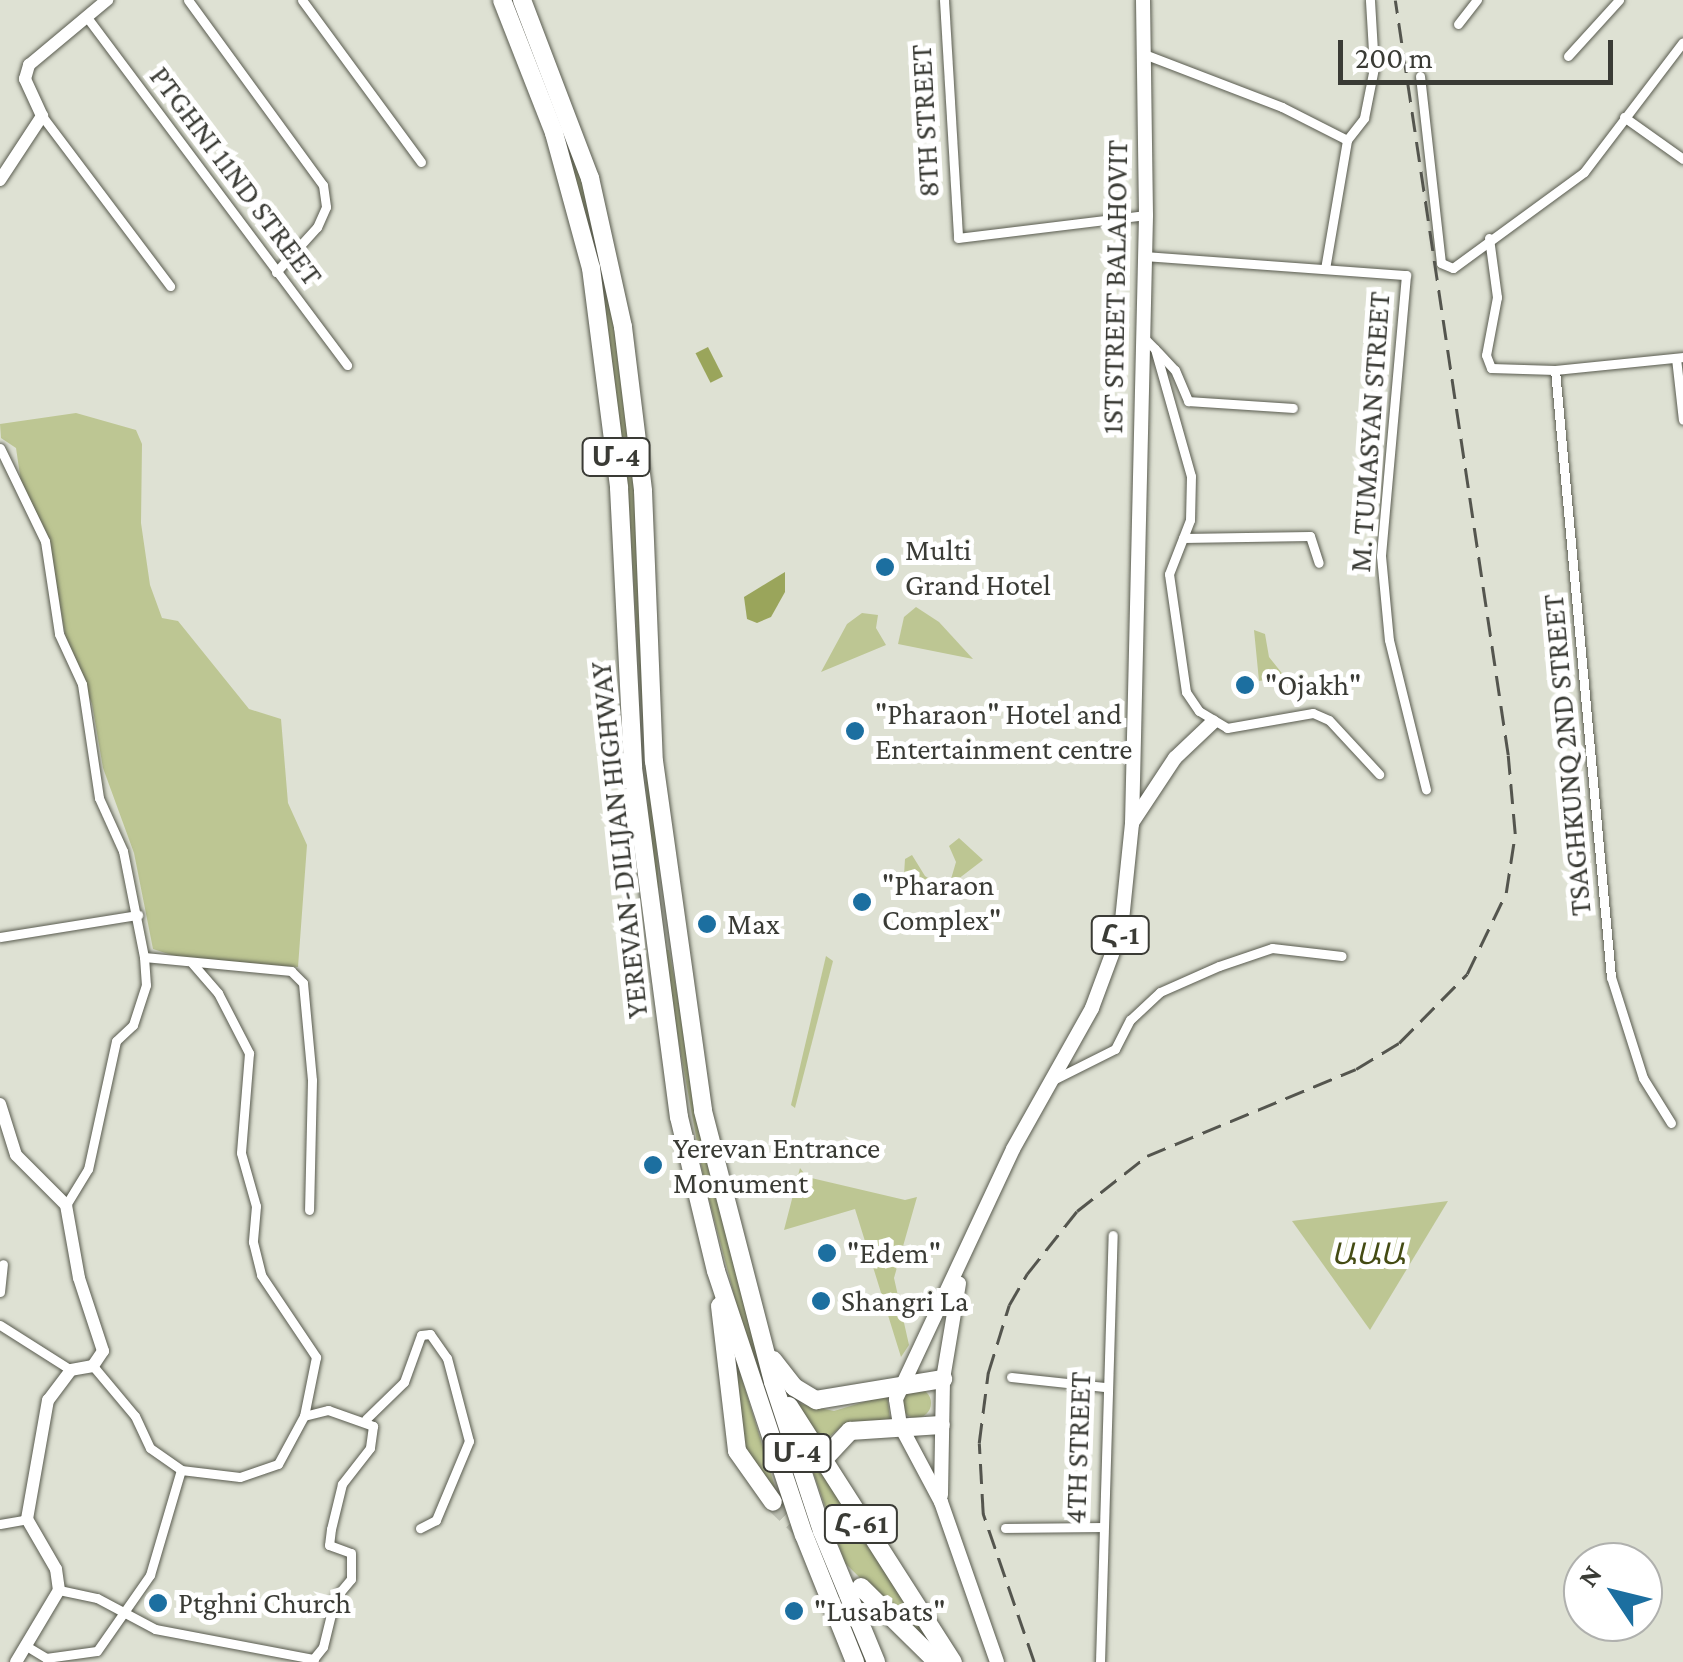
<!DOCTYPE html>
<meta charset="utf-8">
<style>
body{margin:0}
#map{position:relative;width:1683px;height:1662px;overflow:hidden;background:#dee1d3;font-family:"Crimson Pro","Noto Sans Armenian",serif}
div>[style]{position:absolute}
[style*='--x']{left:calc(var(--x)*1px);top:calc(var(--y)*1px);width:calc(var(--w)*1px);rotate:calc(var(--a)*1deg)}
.green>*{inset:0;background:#bdc693}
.round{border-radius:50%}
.water>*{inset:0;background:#9aa55b;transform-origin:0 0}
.highway-tunnel>*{height:18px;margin-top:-9px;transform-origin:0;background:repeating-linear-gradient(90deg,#bdc0b3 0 18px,transparent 0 27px)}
.roads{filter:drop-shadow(0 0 2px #595b4f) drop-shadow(0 0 2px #595b4f)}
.street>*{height:9px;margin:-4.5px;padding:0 4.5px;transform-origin:4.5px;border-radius:4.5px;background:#fff}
.secondary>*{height:12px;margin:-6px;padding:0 6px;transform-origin:6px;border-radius:6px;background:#fff}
.primary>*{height:14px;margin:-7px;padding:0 7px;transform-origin:7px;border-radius:7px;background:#fff}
.highway>*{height:18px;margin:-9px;padding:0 9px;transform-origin:9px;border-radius:9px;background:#fff}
.rail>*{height:2.5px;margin-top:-1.25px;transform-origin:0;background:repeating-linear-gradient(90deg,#54554e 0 20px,transparent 0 30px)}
.dots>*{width:28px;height:28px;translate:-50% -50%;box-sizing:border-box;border:5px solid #fff;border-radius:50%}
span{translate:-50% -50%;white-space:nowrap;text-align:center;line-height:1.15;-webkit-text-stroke:10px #fff;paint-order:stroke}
.shield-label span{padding:2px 8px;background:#fff;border:2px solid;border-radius:8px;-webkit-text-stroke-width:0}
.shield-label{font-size:28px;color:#3a3b35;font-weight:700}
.street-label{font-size:30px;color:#3a3b35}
.poi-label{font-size:30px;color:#3a3b35}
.left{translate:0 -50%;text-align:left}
.park-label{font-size:30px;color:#444b13;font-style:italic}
.north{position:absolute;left:1563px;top:1542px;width:100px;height:100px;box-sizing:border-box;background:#fff;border:2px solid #b0b1ae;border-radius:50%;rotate:305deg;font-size:28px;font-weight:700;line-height:40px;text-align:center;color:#3a3b35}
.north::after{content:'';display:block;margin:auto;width:35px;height:45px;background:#1c6fa0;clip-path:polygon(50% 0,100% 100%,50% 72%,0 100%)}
.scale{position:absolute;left:1338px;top:40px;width:275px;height:45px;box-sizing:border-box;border:5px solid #3a3b35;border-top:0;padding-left:12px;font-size:30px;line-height:35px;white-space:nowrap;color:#3a3b35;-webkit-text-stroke:8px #fff;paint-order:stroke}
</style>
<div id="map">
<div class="green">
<i style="clip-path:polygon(507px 0,515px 0,588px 198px,609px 288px,634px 473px,659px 888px,653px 889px,628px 491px,604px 298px,581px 198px)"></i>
<i style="clip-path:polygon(76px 413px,136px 430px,142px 444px,141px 523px,150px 585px,162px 618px,178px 621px,249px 709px,281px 719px,288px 803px,307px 845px,298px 967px,181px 958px,153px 949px,134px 853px,103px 768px,92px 704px,66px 639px,48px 536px,21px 482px,16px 448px,1px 438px,0 424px)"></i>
<i style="clip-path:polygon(916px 607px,939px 622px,973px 659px,898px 644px,904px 617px)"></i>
<i style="clip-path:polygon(862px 613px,878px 615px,876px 628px,886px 645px,821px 672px,847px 624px)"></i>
<i style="clip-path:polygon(1254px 630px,1265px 634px,1269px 657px,1285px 677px,1259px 681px)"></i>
<i style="clip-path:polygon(959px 838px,983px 860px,949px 886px,956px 862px,949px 846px)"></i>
<i style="clip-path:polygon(912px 855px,925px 876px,945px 889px,903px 891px,905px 859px)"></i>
<i style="clip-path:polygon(662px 950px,669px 950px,712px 1182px,763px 1374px,870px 1662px,862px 1662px,834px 1595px,749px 1352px,704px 1180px)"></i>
<i style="clip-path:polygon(826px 956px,833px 961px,795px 1108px,791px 1105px)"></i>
<i style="clip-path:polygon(800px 1168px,807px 1177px,905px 1200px,917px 1197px,894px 1278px,909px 1345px,901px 1357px,855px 1209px,784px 1230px)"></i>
<i style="clip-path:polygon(1448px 1201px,1370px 1330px,1292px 1221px)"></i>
<i style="clip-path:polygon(728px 1333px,776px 1490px,768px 1489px,746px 1451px)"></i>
<i class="round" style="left:901px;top:1388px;width:30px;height:30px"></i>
<i style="clip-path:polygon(887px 1395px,890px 1419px,843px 1425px,820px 1445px,796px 1403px,834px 1411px)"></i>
<i style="clip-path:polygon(797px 1426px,918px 1623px,936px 1653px,845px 1563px)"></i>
</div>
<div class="water">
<i style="left:708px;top:347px;width:33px;height:14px;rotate:63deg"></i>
<i style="clip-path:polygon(785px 572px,785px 592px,771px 617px,757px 623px,747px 619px,744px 597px)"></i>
</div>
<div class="highway-tunnel">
<i style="--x:773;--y:1502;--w:45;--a:44.1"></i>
</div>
<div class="roads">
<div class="street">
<i style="--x:188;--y:0;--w:229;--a:53.9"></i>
<i style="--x:323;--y:185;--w:22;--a:82"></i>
<i style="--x:326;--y:207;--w:22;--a:114"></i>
<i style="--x:317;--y:227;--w:61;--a:132.3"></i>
<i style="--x:302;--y:0;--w:201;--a:53.7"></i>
<i style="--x:944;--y:0;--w:238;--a:86.6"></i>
<i style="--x:958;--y:238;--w:189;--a:-7"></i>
<i style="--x:86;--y:16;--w:436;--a:53.2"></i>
<i style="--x:1458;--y:24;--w:31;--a:-52"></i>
<i style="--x:1144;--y:54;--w:148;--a:21"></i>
<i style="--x:1282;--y:107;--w:73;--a:26.9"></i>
<i style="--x:1568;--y:56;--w:76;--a:-47.7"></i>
<i style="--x:1420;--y:76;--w:188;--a:83.6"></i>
<i style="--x:1441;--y:263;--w:13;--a:23"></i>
<i style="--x:1453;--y:268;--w:162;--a:-36.2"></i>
<i style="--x:1584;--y:172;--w:163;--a:-52.7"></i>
<i style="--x:42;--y:116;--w:213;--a:53"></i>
<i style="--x:1624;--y:117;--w:72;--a:35.4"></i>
<i style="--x:1489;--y:238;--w:60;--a:82.3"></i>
<i style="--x:1497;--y:297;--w:59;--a:100.7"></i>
<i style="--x:1486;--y:355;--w:14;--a:69"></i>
<i style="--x:1491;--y:368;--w:64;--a:1.8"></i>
<i style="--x:1555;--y:370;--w:129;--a:-5.8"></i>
<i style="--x:1145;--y:256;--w:262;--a:4.2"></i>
<i style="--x:1406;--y:275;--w:282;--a:95.1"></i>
<i style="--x:1381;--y:556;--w:84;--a:84.6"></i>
<i style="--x:1389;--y:640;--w:154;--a:76.1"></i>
<i style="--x:1325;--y:269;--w:131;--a:-80.3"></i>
<i style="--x:1347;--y:140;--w:28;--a:-52"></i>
<i style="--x:1364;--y:118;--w:51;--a:-78.7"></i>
<i style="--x:1374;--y:68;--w:68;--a:-93.4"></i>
<i style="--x:1145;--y:339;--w:14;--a:45"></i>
<i style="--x:1155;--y:349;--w:132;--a:74.2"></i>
<i style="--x:1191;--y:476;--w:44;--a:91.3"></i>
<i style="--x:1190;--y:520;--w:58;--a:111.3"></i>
<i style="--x:1169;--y:574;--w:119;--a:81.8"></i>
<i style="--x:1186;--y:692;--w:23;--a:56"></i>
<i style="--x:1199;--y:711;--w:33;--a:31"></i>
<i style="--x:1227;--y:728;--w:87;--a:-9.9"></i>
<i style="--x:1313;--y:713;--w:17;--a:24"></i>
<i style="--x:1329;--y:720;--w:74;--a:47.2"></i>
<i style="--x:1157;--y:351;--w:26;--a:47"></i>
<i style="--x:1175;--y:370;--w:34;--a:67"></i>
<i style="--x:1188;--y:401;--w:105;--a:3.8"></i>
<i style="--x:1676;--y:358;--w:62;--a:83.6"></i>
<i style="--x:1555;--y:370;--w:610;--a:84.73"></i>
<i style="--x:1611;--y:977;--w:106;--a:72.4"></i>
<i style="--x:1643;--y:1078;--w:53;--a:58.1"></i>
<i style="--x:0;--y:448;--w:103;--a:64.2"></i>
<i style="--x:45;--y:541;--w:94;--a:81.4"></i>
<i style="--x:59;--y:634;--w:55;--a:65.3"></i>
<i style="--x:82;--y:684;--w:115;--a:81.5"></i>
<i style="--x:99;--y:798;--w:58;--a:65.6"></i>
<i style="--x:123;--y:851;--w:108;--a:78.8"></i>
<i style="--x:144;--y:957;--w:28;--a:86"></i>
<i style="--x:146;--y:985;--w:42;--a:108"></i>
<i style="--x:133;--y:1025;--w:23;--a:137"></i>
<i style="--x:116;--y:1041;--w:131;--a:102.3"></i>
<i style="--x:88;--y:1169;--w:42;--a:121.4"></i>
<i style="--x:1183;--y:538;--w:127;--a:-0.9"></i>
<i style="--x:1310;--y:536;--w:28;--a:72"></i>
<i style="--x:0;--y:937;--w:140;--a:-9.1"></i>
<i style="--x:144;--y:957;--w:148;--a:5.4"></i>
<i style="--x:291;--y:971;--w:17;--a:45"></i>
<i style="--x:303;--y:983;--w:97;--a:84.7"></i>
<i style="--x:312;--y:1080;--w:130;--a:91.3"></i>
<i style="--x:192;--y:963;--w:40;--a:49"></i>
<i style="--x:218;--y:993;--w:68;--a:62.7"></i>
<i style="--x:249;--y:1053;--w:100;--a:94.6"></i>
<i style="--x:241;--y:1153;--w:55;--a:74.2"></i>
<i style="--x:256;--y:1206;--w:36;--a:95"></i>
<i style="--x:253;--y:1242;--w:34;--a:76"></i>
<i style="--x:261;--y:1275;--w:99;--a:56.1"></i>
<i style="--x:316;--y:1357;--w:60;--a:101.5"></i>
<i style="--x:1055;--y:1079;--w:67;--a:-26.6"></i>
<i style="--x:1115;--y:1049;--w:33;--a:-63"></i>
<i style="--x:1130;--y:1020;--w:41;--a:-43"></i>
<i style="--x:1160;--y:992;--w:64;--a:-23.8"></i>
<i style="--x:1219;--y:966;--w:56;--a:-18.8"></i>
<i style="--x:1272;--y:948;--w:70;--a:6.5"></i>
<i style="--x:0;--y:1292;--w:28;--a:-84"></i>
<i style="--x:0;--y:1325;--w:84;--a:32.4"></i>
<i style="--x:93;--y:1366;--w:65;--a:50"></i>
<i style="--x:135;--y:1416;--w:35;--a:65"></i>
<i style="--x:150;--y:1448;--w:38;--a:35"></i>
<i style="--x:181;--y:1470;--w:59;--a:6.8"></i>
<i style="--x:240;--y:1477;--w:40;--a:-18.9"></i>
<i style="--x:278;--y:1464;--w:55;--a:-61.6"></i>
<i style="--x:304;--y:1416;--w:25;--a:-14"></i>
<i style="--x:328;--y:1410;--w:48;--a:19.6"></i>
<i style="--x:373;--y:1426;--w:22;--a:98"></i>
<i style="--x:370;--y:1448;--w:46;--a:127.9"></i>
<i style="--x:342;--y:1484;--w:46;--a:103.7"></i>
<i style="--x:331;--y:1529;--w:16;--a:97"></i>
<i style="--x:329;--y:1545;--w:23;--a:20"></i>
<i style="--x:351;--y:1553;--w:26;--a:90"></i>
<i style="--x:351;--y:1579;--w:25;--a:130"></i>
<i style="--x:335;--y:1598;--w:50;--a:103.8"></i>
<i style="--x:323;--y:1647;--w:14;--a:129"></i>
<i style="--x:1011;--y:1377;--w:94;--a:6.1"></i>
<i style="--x:366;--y:1419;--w:53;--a:-44.2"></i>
<i style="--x:404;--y:1382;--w:50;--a:-70.1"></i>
<i style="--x:421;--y:1335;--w:9;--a:-6"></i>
<i style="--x:430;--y:1334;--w:29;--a:55"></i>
<i style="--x:447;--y:1358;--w:86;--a:75.2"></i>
<i style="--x:469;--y:1441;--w:86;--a:112.7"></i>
<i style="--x:436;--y:1520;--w:18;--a:153"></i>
<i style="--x:0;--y:1524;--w:27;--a:-10"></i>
<i style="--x:1005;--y:1528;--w:95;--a:-0.6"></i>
<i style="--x:59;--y:1590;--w:39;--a:12"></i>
<i style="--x:97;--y:1598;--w:66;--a:28.1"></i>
<i style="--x:155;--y:1629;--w:162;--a:10.7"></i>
<i style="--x:28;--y:1647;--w:21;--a:31"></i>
<i style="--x:46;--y:1658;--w:51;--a:-7.8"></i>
<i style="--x:97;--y:1651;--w:93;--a:-55.1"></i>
<i style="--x:150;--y:1575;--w:109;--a:-73.6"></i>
<i style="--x:1100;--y:1662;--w:427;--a:-88.3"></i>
</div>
<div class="secondary">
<i style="--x:0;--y:180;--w:77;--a:-56.7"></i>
<i style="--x:42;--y:116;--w:41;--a:-114.7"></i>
<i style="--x:25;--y:79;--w:15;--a:-74"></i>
<i style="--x:29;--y:65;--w:102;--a:-39.8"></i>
<i style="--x:0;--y:1104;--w:53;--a:72.6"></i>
<i style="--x:16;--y:1155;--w:71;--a:45"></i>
<i style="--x:66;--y:1205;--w:74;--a:79.9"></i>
<i style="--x:79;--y:1278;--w:77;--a:71.8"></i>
<i style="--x:103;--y:1351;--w:18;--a:124"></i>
<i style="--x:93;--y:1366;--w:22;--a:170"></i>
<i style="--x:71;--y:1370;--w:38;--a:127"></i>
<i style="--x:48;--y:1400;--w:121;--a:100"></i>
<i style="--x:27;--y:1519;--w:58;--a:59.9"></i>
<i style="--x:56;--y:1569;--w:21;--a:82"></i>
<i style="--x:59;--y:1590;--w:84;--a:120.8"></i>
</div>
<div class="primary">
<i style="--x:1132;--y:823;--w:78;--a:-56.5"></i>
<i style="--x:1175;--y:758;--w:52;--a:-43.5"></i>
<i style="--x:941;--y:1495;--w:116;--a:-89"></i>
<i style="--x:943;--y:1379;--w:97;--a:-80.5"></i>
<i style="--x:997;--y:1662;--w:170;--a:-109.3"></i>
<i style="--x:941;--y:1502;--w:87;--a:-118"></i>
<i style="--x:900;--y:1425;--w:26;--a:-99"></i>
<i style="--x:896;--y:1399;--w:276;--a:-64.9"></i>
<i style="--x:1013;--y:1149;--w:162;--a:-60.7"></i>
<i style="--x:1092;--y:1008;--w:83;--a:-69.6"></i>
<i style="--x:1121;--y:930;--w:107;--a:-84.1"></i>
<i style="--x:1132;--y:824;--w:609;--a:-88.68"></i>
<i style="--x:1146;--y:215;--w:215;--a:-90.8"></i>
</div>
<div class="highway">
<i style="--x:502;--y:0;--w:143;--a:68.6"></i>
<i style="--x:554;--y:133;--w:140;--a:74.7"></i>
<i style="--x:591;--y:268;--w:222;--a:82.7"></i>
<i style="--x:619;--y:488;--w:280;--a:87.1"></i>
<i style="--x:633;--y:768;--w:352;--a:82.5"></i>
<i style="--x:679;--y:1117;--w:158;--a:76.5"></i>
<i style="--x:716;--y:1271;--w:278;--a:71.6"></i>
<i style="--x:804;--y:1535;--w:137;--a:68.1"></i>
<i style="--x:522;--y:0;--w:191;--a:69.1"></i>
<i style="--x:590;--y:178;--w:153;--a:77.5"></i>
<i style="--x:623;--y:327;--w:165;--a:83"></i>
<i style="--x:643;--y:491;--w:270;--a:87.7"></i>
<i style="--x:654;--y:761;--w:353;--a:82"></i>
<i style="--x:703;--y:1111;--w:280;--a:75.5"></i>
<i style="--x:773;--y:1382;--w:157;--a:71.8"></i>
<i style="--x:822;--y:1531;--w:142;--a:67.6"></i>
<i style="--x:720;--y:1306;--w:146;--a:83.3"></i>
<i style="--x:737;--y:1451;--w:62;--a:54.8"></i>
<i style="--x:773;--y:1360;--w:34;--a:52"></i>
<i style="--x:794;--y:1387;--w:26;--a:31"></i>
<i style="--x:816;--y:1400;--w:129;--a:-9.4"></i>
<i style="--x:789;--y:1406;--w:304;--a:57.4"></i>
<i style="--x:823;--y:1460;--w:40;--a:-47"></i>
<i style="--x:850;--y:1431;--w:91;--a:-3.8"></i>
<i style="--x:861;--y:1587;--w:107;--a:44.6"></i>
</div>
</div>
<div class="rail">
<i style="--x:1034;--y:1662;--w:157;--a:-109"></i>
<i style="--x:983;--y:1514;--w:71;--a:-93.2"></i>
<i style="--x:979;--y:1443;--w:71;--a:-82.7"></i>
<i style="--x:988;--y:1373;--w:71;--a:-72.8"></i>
<i style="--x:1009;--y:1305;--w:36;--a:-60"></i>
<i style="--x:1027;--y:1274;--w:80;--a:-51.6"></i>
<i style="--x:1077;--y:1211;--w:89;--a:-38.2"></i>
<i style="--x:1147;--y:1156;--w:226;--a:-22.6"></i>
<i style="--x:1356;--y:1069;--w:50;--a:-31.2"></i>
<i style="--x:1399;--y:1043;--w:97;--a:-45.4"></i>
<i style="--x:1467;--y:974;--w:90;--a:-64.3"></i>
<i style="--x:1506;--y:893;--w:60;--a:-81.3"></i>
<i style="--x:1515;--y:834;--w:79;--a:-95.1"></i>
<i style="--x:1508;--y:755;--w:763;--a:-98.51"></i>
</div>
<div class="dots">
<i style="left:885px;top:567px;background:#1c6fa0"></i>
<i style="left:1245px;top:685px;background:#1c6fa0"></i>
<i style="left:855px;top:731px;background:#1c6fa0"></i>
<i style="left:862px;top:902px;background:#1c6fa0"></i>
<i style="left:707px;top:924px;background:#1c6fa0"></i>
<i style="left:653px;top:1165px;background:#1c6fa0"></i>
<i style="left:827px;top:1253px;background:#1c6fa0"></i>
<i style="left:821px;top:1301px;background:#1c6fa0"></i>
<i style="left:158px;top:1603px;background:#1c6fa0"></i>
<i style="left:794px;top:1611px;background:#1c6fa0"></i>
</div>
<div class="shield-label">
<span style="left:616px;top:457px">Մ-4</span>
<span style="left:1120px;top:935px">Հ-1</span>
<span style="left:797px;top:1453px">Մ-4</span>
<span style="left:861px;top:1524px">Հ-61</span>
</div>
<div class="street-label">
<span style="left:925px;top:121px;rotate:-93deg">8TH STREET</span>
<span style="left:236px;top:176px;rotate:53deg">PTGHNI 11ND STREET</span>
<span style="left:1115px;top:287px;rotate:-89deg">1ST STREET BALAHOVIT</span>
<span style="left:1370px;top:432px;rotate:-86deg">M. TUMASYAN STREET</span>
<span style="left:1567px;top:755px;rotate:-95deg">TSAGHKUNQ 2ND STREET</span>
<span style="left:619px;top:840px;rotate:-96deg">YEREVAN-DILIJAN HIGHWAY</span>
<span style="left:1078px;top:1448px;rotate:-88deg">4TH STREET</span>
</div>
<div class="poi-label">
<span class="left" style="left:905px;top:567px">Multi<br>Grand Hotel</span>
<span class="left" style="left:1265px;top:685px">"Ojakh"</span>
<span class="left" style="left:875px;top:731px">"Pharaon" Hotel and<br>Entertainment centre</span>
<span class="left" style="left:882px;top:902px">"Pharaon<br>Complex"</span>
<span class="left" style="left:727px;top:924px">Max</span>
<span class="left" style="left:673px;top:1165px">Yerevan Entrance<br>Monument</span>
<span class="left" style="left:847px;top:1253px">"Edem"</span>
<span class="left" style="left:841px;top:1301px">Shangri La</span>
<span class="left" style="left:178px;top:1603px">Ptghni Church</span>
<span class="left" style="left:814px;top:1611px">"Lusabats"</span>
</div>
<div class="park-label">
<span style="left:1368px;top:1254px">ԱԱԱ</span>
</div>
<div class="north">N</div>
<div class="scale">200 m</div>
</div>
